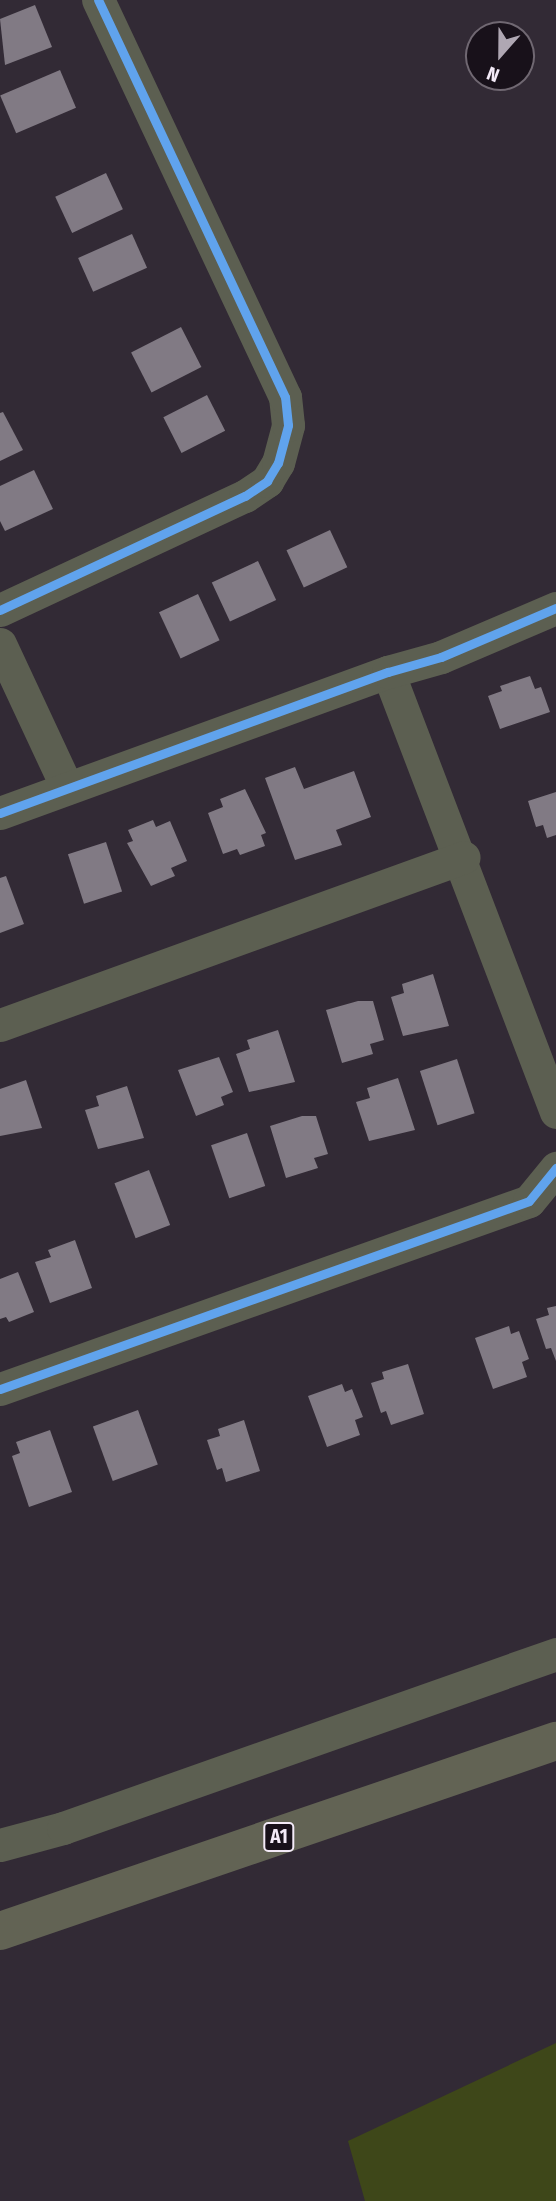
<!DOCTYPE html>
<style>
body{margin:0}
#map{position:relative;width:556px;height:2201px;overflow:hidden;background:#322a35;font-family:"Fira Sans Condensed",sans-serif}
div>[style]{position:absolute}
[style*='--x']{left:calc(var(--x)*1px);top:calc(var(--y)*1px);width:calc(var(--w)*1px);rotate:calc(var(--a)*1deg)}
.green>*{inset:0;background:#3e4719}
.building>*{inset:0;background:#817a84;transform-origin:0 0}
.street>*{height:33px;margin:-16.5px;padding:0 16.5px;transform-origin:16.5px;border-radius:16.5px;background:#5c5f51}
.highway>*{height:38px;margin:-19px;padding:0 19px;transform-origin:19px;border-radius:19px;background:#626354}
.cycleway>*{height:9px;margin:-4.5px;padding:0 4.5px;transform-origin:4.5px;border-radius:4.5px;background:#60a3ed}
span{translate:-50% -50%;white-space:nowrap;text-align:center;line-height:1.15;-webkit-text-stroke:7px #18111a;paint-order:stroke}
.shield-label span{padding:2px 5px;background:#18111a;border:2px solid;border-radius:5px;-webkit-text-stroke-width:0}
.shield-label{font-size:19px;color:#f3eaf7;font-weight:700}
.north{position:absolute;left:465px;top:21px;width:70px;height:70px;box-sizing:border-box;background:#18111a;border:2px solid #706872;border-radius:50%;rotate:201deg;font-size:19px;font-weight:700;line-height:28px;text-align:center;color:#f3eaf7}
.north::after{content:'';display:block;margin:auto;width:24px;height:32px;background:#afa7b3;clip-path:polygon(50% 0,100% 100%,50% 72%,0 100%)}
</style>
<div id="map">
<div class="green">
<i style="clip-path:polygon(556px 2043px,556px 2201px,365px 2201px,348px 2141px)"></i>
</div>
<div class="building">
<i style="clip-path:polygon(35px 5px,52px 47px,5px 65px,0 19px)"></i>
<i style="left:60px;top:70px;width:41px;height:65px;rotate:67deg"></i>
<i style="left:106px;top:173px;width:40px;height:56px;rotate:65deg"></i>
<i style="left:132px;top:234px;width:37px;height:59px;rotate:66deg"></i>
<i style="left:181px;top:327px;width:45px;height:56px;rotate:63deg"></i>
<i style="left:207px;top:395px;width:40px;height:49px;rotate:63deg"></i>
<i style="clip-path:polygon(3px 412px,23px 450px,0 461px,0 413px)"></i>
<i style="clip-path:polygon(34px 470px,53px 509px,5px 531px,0 521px,0 486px)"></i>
<i style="left:330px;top:530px;width:41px;height:48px;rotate:65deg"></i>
<i style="left:258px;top:561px;width:43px;height:51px;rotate:65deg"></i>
<i style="left:198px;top:594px;width:51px;height:43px;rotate:65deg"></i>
<i style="clip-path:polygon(530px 676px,535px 689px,541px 687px,550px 712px,500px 729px,488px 696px,502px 691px,500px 686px)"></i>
<i style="clip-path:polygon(295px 767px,304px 789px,354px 771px,371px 817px,336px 830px,342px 845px,295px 860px,265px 778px)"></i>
<i style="clip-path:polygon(245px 789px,266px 833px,261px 835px,265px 846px,240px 855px,237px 849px,223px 854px,208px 813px,223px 807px,220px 799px)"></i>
<i style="clip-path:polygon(556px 792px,556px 835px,547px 838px,543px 825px,536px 827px,528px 801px)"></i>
<i style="clip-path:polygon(153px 820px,156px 827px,170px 821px,187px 861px,171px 868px,175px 876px,151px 886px,127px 843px,133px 841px,128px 830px)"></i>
<i style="left:106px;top:842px;width:52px;height:40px;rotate:72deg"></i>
<i style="clip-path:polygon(6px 876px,24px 924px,0 933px,0 878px)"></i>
<i style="clip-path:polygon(433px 974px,449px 1026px,403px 1036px,391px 997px,404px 993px,402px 984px)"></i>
<i style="clip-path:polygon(358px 1001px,373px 1001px,384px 1040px,370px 1044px,373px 1054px,342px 1063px,326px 1010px)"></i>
<i style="clip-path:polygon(278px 1030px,295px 1082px,249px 1092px,236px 1054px,250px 1049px,247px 1040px)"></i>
<i style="clip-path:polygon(219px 1057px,233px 1092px,221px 1097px,224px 1105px,196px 1116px,178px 1070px)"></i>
<i style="left:457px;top:1059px;width:57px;height:39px;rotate:72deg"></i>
<i style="clip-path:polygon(398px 1078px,415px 1130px,369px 1141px,356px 1102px,370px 1098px,367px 1088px)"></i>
<i style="clip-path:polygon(26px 1080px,42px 1128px,0 1136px,0 1089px)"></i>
<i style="clip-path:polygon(127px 1086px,144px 1138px,98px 1149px,85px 1110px,99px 1106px,96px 1096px)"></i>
<i style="clip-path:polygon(302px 1116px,316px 1116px,328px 1154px,314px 1158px,318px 1168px,286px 1178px,270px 1126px)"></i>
<i style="left:247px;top:1133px;width:56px;height:38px;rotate:71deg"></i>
<i style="left:149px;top:1170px;width:59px;height:37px;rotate:69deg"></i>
<i style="clip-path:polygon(75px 1240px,92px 1288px,50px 1303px,35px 1262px,51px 1257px,48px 1250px)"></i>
<i style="clip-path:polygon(18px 1272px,34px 1312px,9px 1322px,6px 1317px,0 1319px,0 1279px)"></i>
<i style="clip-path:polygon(556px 1306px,556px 1361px,551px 1348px,546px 1349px,536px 1319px,549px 1315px,547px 1308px)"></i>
<i style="clip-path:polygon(509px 1326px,511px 1334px,519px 1331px,529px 1359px,522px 1362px,527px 1377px,493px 1389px,475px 1338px)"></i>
<i style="clip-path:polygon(408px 1364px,424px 1414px,391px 1425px,386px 1411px,381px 1413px,371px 1383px,384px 1379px,382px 1372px)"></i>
<i style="clip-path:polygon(342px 1384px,345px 1392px,352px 1389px,363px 1417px,355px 1420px,360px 1435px,327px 1447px,308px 1396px)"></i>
<i style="left:138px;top:1410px;width:58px;height:48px;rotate:70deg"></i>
<i style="clip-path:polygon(244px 1420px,260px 1471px,226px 1482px,222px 1468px,217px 1470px,207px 1440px,220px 1436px,218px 1429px)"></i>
<i style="clip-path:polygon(50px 1430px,72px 1492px,29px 1507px,12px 1456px,20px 1453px,16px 1442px)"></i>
</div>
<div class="street">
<i style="--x:0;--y:610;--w:270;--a:-25"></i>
<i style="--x:245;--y:496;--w:27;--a:-34"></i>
<i style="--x:267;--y:481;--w:21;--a:-59"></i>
<i style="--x:278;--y:463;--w:39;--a:-75"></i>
<i style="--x:288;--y:425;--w:28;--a:-96"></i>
<i style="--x:285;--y:397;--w:439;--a:-115.2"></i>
<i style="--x:0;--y:644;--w:159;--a:65"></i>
<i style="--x:388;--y:672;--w:471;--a:69.1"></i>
<i style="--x:0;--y:813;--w:413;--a:-20"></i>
<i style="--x:388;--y:672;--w:55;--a:-15.8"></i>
<i style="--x:441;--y:657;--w:125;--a:-23.1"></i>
<i style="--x:0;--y:1025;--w:493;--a:-19.9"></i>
<i style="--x:0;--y:1389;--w:561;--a:-19.56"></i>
<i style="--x:529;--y:1201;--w:43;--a:-50.7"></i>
<i style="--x:0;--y:1845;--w:65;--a:-15.1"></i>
<i style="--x:63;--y:1828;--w:523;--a:-19.44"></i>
</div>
<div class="highway">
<i style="--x:0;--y:1931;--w:588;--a:-18.87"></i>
</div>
<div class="cycleway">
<i style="--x:0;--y:610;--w:270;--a:-25"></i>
<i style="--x:245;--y:496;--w:27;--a:-34"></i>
<i style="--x:267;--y:481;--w:21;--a:-59"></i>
<i style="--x:278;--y:463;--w:39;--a:-75"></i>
<i style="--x:288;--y:425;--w:28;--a:-96"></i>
<i style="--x:285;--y:397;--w:439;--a:-115.2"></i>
<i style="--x:0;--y:813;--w:413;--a:-20"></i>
<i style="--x:388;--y:672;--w:55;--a:-15.8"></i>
<i style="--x:441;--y:657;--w:125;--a:-23.1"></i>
<i style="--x:0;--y:1389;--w:561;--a:-19.56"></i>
<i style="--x:529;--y:1201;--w:43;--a:-50.7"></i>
</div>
<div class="shield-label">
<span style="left:279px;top:1837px">A1</span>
</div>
<div class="north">N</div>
</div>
